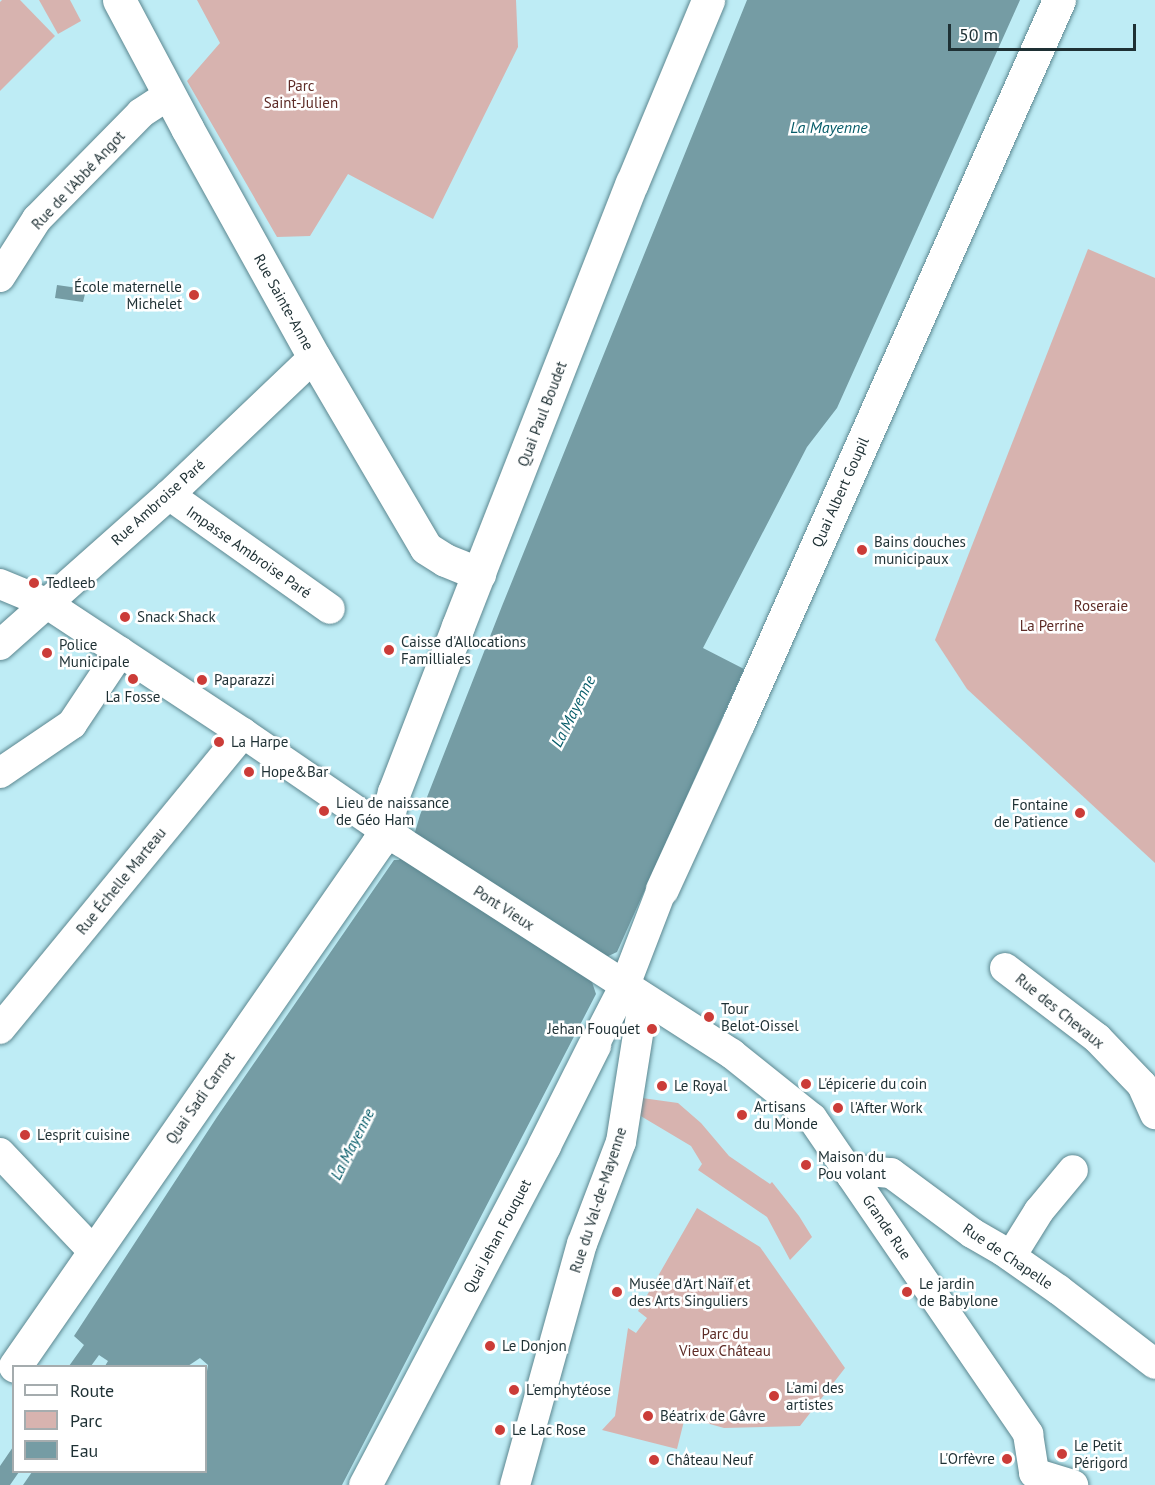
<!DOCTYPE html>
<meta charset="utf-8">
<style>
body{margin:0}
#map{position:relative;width:1155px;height:1485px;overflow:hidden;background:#beecf5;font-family:"PT Sans",sans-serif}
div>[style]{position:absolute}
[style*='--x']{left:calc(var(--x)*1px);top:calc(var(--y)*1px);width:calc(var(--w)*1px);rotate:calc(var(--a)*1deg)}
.green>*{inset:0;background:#d7b3af}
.water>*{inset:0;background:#759ca4}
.roads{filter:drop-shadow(0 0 2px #5c8790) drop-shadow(0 0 2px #5c8790)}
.street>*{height:30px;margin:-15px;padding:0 15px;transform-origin:15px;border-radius:15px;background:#fff}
.secondary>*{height:33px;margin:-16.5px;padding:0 16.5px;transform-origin:16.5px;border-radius:16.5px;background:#fff}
.dots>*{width:16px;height:16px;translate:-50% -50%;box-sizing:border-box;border:3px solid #fff;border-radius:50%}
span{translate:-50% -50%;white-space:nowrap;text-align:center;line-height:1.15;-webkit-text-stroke:5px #fff;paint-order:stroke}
.park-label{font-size:15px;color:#5d2b26}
.street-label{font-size:15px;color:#1e3034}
.poi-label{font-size:15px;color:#1e3034}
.right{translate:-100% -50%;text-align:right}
.left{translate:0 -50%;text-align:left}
.water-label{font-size:16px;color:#065c69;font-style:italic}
.legend{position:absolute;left:12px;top:1365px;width:195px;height:108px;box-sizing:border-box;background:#fff;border:2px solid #a5acae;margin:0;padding:8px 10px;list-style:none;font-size:18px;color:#1e3034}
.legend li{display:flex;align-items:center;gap:12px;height:30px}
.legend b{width:30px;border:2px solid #a5acae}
.scale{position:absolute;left:948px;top:24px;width:188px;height:27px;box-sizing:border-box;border:3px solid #1e3034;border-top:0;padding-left:8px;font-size:18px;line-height:21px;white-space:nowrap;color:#1e3034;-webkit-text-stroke:4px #fff;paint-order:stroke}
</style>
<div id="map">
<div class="green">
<i style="clip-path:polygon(2px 0,20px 0,55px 36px,0 91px,0 2px)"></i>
<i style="clip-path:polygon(39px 0,70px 0,81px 21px,58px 34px)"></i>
<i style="clip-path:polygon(197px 0,516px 0,518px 47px,433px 219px,348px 174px,310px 236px,277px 237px,187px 81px,220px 43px)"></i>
<i style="clip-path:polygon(1088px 249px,1155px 278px,1155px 863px,967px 689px,935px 640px)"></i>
<i style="clip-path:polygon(642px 1098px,678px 1103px,701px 1123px,729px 1156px,770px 1184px,772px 1182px,799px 1216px,812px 1237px,790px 1260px,767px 1217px,698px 1170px,702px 1164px,691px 1146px,639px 1115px)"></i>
<i style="clip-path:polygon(697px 1208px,760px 1247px,845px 1368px,800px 1426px,724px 1428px,685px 1417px,677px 1449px,602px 1430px,615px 1416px,628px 1328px,636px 1333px,647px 1318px,638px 1311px)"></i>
</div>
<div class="water">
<i style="clip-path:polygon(747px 0,1020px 0,837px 408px,807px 447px,703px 648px,744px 669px,617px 952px,602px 959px,592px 982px,596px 994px,342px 1485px,23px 1485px,32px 1472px,206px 1472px,206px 1377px,208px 1365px,200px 1358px,188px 1366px,105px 1366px,108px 1361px,99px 1355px,91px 1366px,69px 1366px,84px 1345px,74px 1336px,217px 1117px,394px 860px,399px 860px,413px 839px,420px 815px,502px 606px)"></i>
<i style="clip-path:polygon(84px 282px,90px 288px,85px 294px,83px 302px,55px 298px,57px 285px,78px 288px)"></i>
<i style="clip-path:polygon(13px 1447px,14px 1472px,19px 1472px,10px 1485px,0 1485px,0 1466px)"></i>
</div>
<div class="roads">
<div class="street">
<i style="--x:0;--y:277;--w:69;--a:-57.5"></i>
<i style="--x:37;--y:219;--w:148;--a:-45.5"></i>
<i style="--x:141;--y:113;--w:33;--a:-33"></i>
<i style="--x:169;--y:495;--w:197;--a:35.3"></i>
<i style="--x:0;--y:584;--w:50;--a:22.4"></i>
<i style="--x:46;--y:603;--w:236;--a:33.4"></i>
<i style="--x:243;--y:733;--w:193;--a:34.4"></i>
<i style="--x:402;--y:842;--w:392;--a:32.7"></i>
<i style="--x:732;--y:1054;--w:102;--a:38.7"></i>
<i style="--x:812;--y:1118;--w:383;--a:55.6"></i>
<i style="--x:1028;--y:1434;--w:39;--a:81"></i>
<i style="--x:0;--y:645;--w:226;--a:-41.6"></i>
<i style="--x:169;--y:495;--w:200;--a:-43.6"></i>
<i style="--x:0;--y:773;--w:87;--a:-34.2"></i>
<i style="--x:72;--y:724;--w:87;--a:-56.3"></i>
<i style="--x:1005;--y:968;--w:116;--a:37.3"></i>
<i style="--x:1097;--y:1038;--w:65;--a:46.2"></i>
<i style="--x:1142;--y:1085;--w:32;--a:66"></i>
<i style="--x:0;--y:1029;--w:383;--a:-50.6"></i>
<i style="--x:594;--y:1045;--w:68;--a:-62.7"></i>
<i style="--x:625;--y:985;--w:103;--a:-68.9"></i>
<i style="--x:0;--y:1153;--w:137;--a:46.5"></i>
<i style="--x:852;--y:1176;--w:16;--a:-18"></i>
<i style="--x:867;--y:1171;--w:24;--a:5"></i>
<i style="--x:891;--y:1173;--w:101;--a:36.5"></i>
<i style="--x:972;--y:1233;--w:36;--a:30"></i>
<i style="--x:1003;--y:1251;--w:68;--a:34.9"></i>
<i style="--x:1059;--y:1290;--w:121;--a:37.6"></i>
<i style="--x:1011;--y:1256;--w:53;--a:-58.1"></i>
<i style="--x:1039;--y:1211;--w:53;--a:-50.3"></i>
<i style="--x:1034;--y:1473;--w:41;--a:17.1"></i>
<i style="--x:515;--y:1485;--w:250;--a:-74.5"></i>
<i style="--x:582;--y:1244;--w:109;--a:-69.1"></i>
<i style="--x:621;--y:1142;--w:134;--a:-81"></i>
<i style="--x:642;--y:1010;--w:30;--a:-124"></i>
</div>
<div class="secondary">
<i style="--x:119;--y:0;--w:145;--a:62"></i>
<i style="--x:187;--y:128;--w:262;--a:61"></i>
<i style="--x:314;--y:357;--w:221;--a:59.6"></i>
<i style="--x:426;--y:548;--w:22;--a:32"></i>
<i style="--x:445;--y:560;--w:37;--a:22"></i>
<i style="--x:662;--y:889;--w:183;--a:-65.4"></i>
<i style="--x:738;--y:723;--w:791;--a:-66.06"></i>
<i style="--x:15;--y:1366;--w:637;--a:-55.24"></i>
<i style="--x:378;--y:843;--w:15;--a:-62"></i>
<i style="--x:385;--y:830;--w:39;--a:-77"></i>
<i style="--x:394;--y:792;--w:178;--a:-68.9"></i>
<i style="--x:458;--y:626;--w:476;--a:-68.6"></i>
<i style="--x:632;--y:183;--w:198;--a:-67.4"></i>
<i style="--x:365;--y:1485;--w:384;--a:-62.2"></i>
<i style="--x:544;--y:1145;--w:112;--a:-63.4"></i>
</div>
</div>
<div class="dots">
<i style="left:194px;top:295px;background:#cb3c38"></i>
<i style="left:862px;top:550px;background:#cb3c38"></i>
<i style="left:34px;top:583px;background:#cb3c38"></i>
<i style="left:125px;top:617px;background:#cb3c38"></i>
<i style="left:389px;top:650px;background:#cb3c38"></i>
<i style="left:47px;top:653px;background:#cb3c38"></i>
<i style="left:133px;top:679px;background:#cb3c38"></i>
<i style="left:202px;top:680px;background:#cb3c38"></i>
<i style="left:219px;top:742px;background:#cb3c38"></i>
<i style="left:249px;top:772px;background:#cb3c38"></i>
<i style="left:324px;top:811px;background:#cb3c38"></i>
<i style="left:1080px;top:813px;background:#cb3c38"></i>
<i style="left:709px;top:1017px;background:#cb3c38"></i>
<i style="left:652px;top:1029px;background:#cb3c38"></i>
<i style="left:806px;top:1084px;background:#cb3c38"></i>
<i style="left:662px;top:1086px;background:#cb3c38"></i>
<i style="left:838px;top:1108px;background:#cb3c38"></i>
<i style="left:742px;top:1115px;background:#cb3c38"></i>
<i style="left:25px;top:1135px;background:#cb3c38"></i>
<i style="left:806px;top:1165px;background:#cb3c38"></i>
<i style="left:617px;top:1292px;background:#cb3c38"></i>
<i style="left:907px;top:1292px;background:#cb3c38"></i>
<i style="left:490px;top:1346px;background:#cb3c38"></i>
<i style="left:514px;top:1390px;background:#cb3c38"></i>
<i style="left:774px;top:1396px;background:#cb3c38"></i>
<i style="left:648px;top:1416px;background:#cb3c38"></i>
<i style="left:500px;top:1430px;background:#cb3c38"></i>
<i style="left:1062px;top:1454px;background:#cb3c38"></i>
<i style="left:1007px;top:1459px;background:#cb3c38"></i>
<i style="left:654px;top:1460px;background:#cb3c38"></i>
</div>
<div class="park-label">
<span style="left:301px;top:94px">Parc<br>Saint-Julien</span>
<span style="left:1101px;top:606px">Roseraie</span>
<span style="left:1052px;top:626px">La Perrine</span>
<span style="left:725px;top:1342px">Parc du<br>Vieux Château</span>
</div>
<div class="street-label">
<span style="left:78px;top:180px;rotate:-47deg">Rue de l'Abbé Angot</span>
<span style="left:284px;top:302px;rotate:61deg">Rue Sainte-Anne</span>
<span style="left:542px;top:414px;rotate:-69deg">Quai Paul Boudet</span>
<span style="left:840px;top:492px;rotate:-66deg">Quai Albert Goupil</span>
<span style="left:158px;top:502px;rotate:-42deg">Rue Ambroise Paré</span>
<span style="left:249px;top:552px;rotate:35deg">Impasse Ambroise Paré</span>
<span style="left:121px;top:881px;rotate:-51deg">Rue Échelle Marteau</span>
<span style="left:504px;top:908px;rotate:33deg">Pont Vieux</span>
<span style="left:1060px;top:1011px;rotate:39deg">Rue des Chevaux</span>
<span style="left:200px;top:1098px;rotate:-55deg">Quai Sadi Carnot</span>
<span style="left:598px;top:1200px;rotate:-72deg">Rue du Val-de-Mayenne</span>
<span style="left:887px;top:1227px;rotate:56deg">Grande Rue</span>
<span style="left:497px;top:1236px;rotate:-62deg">Quai Jehan Fouquet</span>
<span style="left:1008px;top:1256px;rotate:34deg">Rue de Chapelle</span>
</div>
<div class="poi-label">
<span class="right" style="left:182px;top:295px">École maternelle<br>Michelet</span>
<span class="left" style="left:874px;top:550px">Bains douches<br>municipaux</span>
<span class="left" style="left:46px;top:583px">Tedleeb</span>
<span class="left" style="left:137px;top:617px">Snack Shack</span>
<span class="left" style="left:401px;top:650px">Caisse d'Allocations<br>Familliales</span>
<span class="left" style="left:59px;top:653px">Police<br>Municipale</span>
<span class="left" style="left:214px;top:680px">Paparazzi</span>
<span style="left:133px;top:697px">La Fosse</span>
<span class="left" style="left:231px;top:742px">La Harpe</span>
<span class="left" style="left:261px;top:772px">Hope&amp;Bar</span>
<span class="left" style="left:336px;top:811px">Lieu de naissance<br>de Géo Ham</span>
<span class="right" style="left:1068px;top:813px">Fontaine<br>de Patience</span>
<span class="left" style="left:721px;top:1017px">Tour<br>Belot-Oissel</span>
<span class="right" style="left:640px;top:1029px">Jehan Fouquet</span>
<span class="left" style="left:818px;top:1084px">L'épicerie du coin</span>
<span class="left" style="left:674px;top:1086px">Le Royal</span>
<span class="left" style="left:754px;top:1115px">Artisans<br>du Monde</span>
<span class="left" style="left:850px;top:1108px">l'After Work</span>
<span class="left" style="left:37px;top:1135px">L'esprit cuisine</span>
<span class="left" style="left:818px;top:1165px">Maison du<br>Pou volant</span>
<span class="left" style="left:629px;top:1292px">Musée d'Art Naïf et<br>des Arts Singuliers</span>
<span class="left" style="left:919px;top:1292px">Le jardin<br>de Babylone</span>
<span class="left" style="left:502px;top:1346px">Le Donjon</span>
<span class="left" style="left:786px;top:1396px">L'ami des<br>artistes</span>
<span class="left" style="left:526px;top:1390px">L'emphytéose</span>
<span class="left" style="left:660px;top:1416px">Béatrix de Gâvre</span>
<span class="left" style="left:512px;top:1430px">Le Lac Rose</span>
<span class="left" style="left:1074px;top:1454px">Le Petit<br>Périgord</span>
<span class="right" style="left:995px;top:1459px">L'Orfèvre</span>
<span class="left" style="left:666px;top:1460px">Château Neuf</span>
</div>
<div class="water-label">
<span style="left:829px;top:127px">La Mayenne</span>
<span style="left:573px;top:711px;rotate:-63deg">La Mayenne</span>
<span style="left:352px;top:1144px;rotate:-63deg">La Mayenne</span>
</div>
<ul class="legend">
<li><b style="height:8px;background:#fff"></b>Route</li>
<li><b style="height:16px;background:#d7b3af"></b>Parc</li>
<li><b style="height:16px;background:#759ca4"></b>Eau</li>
</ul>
<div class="scale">50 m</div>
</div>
